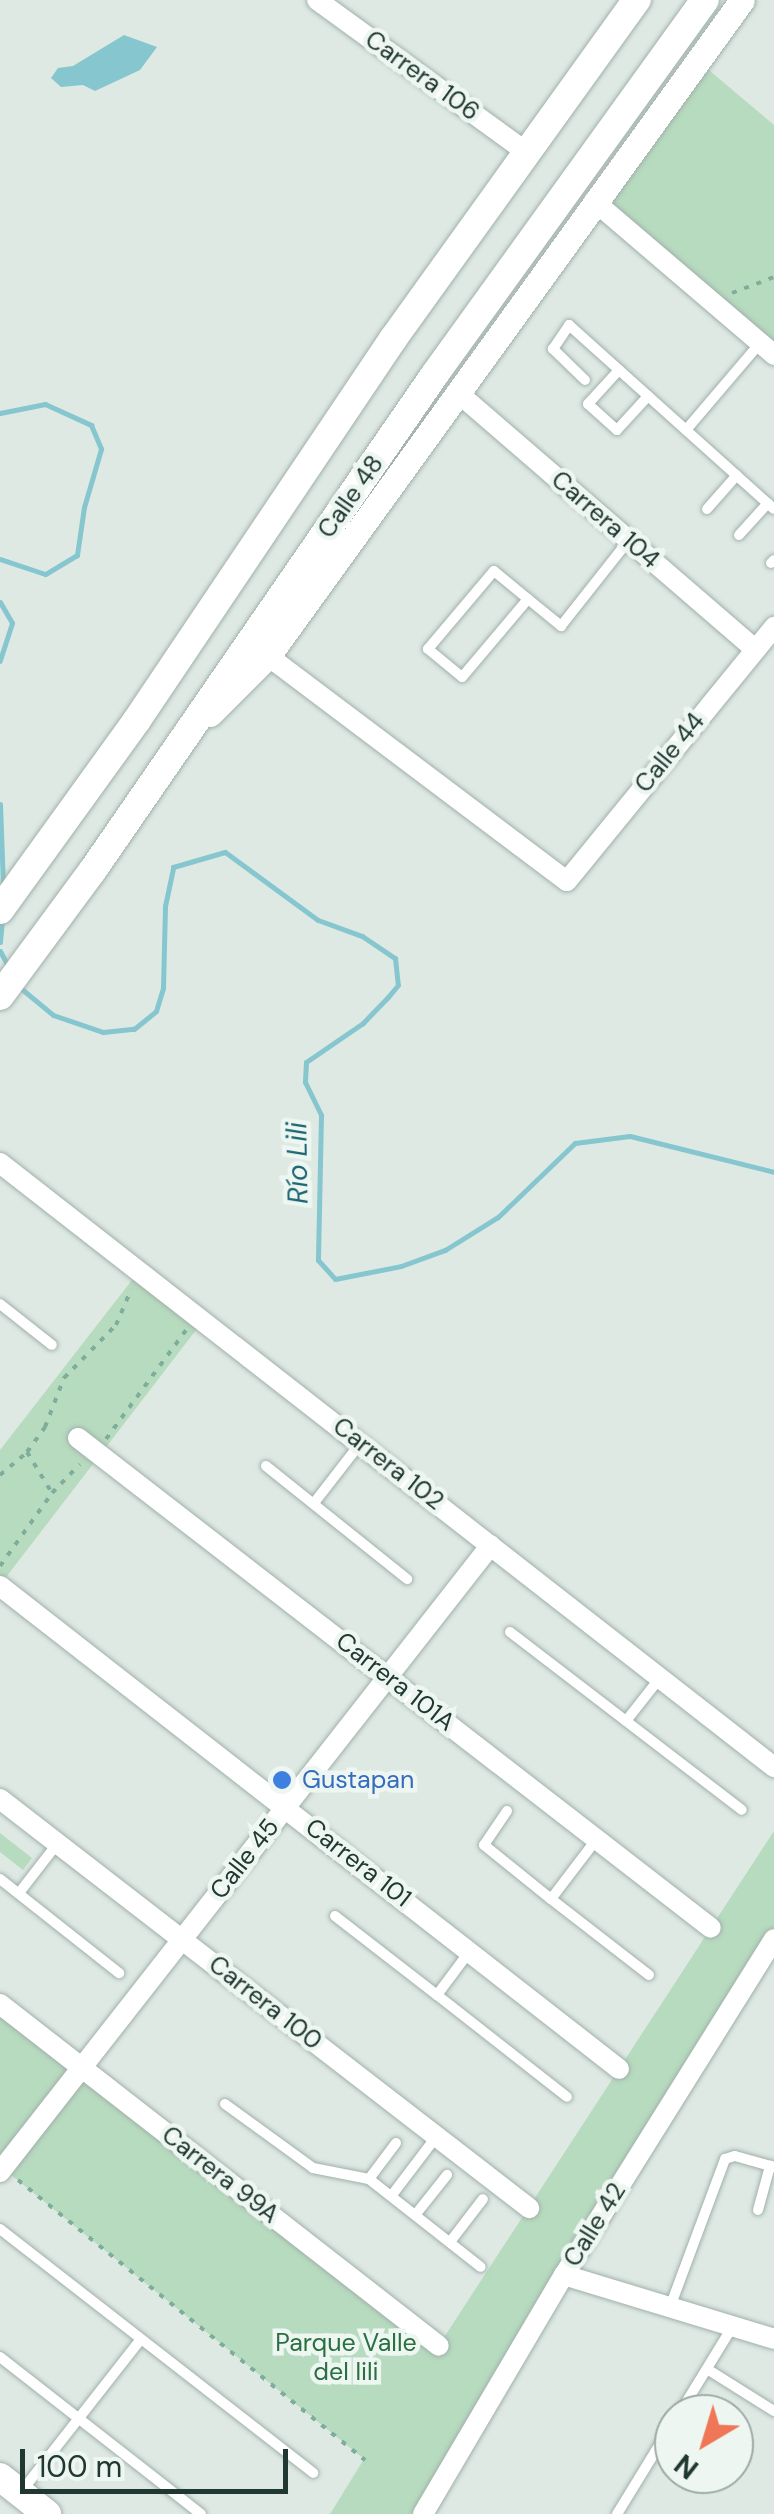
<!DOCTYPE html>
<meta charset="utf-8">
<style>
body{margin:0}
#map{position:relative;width:774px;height:2514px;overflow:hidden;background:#dee9e4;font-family:"DM Sans",sans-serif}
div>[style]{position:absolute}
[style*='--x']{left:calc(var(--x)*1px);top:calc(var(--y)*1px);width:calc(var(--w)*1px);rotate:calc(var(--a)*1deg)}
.green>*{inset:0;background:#b7dbbf}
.water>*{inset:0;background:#86c6ce}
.stream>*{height:5px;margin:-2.5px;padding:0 2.5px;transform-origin:2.5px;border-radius:2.5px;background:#86c6ce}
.path>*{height:4px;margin-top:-2px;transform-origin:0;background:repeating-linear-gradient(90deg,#7fad9c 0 5px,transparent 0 13px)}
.roads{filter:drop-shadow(0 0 2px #a1b0ab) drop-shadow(0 0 2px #a1b0ab)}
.service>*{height:10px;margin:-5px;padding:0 5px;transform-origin:5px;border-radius:5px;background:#fff}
.minor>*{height:20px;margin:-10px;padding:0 10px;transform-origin:10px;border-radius:10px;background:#fff}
.tertiary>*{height:25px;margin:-12.5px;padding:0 12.5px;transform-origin:12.5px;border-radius:12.5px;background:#fff}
.secondary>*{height:28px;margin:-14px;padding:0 14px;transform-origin:14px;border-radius:14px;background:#fff}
.dots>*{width:28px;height:28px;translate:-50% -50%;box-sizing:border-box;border:5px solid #eef6f2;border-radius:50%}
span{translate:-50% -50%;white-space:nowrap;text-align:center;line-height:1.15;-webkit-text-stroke:9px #eef6f2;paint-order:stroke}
.street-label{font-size:25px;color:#203831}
.shop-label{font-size:25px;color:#366cbe}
.left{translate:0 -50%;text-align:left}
.park-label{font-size:25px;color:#2b6e42}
.water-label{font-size:28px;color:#1c6772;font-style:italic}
.north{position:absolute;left:654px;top:2394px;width:100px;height:100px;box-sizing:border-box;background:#eef6f2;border:2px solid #9caaa5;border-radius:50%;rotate:218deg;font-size:28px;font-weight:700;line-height:40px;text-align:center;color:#203831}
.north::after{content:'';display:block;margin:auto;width:35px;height:45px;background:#ef7656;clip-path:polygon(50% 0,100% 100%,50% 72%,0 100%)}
.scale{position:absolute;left:20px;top:2449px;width:268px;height:45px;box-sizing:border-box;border:5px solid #203831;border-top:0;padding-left:12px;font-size:30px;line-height:35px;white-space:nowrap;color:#203831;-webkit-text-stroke:8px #eef6f2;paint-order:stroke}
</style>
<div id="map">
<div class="green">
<i style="clip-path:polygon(697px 60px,774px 125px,774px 355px,594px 201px)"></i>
<i style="clip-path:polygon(139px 1271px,203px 1321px,0 1585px,0 1450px)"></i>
<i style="clip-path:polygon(774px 1831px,774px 1939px,423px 2514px,330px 2514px,364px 2459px,0 2166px,0 2004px,439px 2345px)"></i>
<i style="clip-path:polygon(0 1833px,32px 1858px,23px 1870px,0 1852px)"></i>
</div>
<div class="water">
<i style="clip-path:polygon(124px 35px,157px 47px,140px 70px,95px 91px,83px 85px,61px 87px,51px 78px,58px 68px,73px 66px)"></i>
</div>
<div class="stream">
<i style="--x:0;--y:413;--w:46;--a:-11.3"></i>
<i style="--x:45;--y:404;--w:51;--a:24.5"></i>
<i style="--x:91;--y:425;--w:26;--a:67"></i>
<i style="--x:101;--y:449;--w:60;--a:106.3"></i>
<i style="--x:84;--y:507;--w:49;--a:98.3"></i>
<i style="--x:77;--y:555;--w:37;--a:149"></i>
<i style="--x:45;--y:574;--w:47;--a:-161.6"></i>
<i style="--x:0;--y:602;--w:24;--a:60"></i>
<i style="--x:12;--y:623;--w:40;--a:108"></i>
<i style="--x:0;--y:804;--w:80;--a:87.9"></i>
<i style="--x:0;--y:942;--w:22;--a:-85"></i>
<i style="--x:0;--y:951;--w:19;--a:62"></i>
<i style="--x:18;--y:986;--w:45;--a:39.6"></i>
<i style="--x:53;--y:1015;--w:53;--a:18.8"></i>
<i style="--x:103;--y:1032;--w:31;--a:-6"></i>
<i style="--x:134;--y:1029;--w:28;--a:-39"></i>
<i style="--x:156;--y:1011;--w:24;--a:-73"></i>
<i style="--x:163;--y:988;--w:82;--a:-88.6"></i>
<i style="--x:165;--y:906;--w:40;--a:-78"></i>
<i style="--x:173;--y:867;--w:54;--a:-16.1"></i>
<i style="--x:225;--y:852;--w:115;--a:36.2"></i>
<i style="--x:318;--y:920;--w:47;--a:20"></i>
<i style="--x:362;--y:936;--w:40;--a:34"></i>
<i style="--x:395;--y:958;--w:27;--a:84"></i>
<i style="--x:398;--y:985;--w:17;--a:130"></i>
<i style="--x:387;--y:998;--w:35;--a:134"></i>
<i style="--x:363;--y:1023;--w:69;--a:145.6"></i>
<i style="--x:306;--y:1062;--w:20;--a:93"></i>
<i style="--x:305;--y:1082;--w:37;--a:64"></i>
<i style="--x:321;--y:1115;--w:145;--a:91.2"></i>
<i style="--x:318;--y:1260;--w:25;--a:48"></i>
<i style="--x:335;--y:1279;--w:67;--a:-11.1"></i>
<i style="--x:401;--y:1266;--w:47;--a:-20"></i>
<i style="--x:445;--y:1250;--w:62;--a:-31.9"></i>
<i style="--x:498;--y:1217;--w:107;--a:-43.9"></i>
<i style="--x:575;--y:1143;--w:55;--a:-7.3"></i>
<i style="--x:630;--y:1136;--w:148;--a:14"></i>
</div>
<div class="path">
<i style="--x:732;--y:293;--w:45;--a:-20.9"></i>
<i style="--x:106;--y:1439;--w:135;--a:-53.7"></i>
<i style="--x:27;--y:1452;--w:48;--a:58.6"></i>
<i style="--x:0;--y:1475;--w:35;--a:-40"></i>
<i style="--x:27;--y:1452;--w:31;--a:-54"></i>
<i style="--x:45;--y:1427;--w:53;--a:-68.8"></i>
<i style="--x:64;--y:1378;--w:74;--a:-45.5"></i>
<i style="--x:116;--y:1325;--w:39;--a:-67"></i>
<i style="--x:0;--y:1566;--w:90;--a:-54.5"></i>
<i style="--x:52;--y:1493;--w:40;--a:-46"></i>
<i style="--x:18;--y:2180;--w:446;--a:38.9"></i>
</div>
<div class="roads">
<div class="service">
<i style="--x:619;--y:370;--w:46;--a:132.4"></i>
<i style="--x:588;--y:404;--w:39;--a:42"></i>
<i style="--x:617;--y:430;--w:46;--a:-47.6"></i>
<i style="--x:585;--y:380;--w:45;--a:-135.9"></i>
<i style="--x:553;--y:349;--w:29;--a:-56"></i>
<i style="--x:569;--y:325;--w:275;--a:41.9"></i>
<i style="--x:686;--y:430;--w:114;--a:-49.6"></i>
<i style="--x:707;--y:509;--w:45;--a:-48.6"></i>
<i style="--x:739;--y:535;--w:43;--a:-47.8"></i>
<i style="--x:771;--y:563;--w:4;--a:-45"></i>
<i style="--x:494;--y:571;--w:44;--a:39.5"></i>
<i style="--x:528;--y:599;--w:102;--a:130.2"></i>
<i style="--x:462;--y:677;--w:44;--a:-140.5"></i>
<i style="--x:428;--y:649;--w:102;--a:-49.8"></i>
<i style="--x:528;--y:599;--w:43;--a:39.3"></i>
<i style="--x:561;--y:626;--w:110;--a:-51.7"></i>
<i style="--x:0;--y:1304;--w:66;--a:38.3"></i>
<i style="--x:266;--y:1466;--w:181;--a:38.7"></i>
<i style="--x:314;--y:1503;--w:73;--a:-52.2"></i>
<i style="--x:510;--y:1632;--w:292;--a:37.5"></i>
<i style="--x:626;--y:1721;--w:53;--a:-51.8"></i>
<i style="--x:507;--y:1811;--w:41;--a:124.1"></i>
<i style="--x:484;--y:1845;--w:86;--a:38.9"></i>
<i style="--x:551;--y:1899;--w:74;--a:-52.7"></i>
<i style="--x:0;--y:1879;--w:152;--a:38.3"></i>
<i style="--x:19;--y:1893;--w:62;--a:-52.2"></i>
<i style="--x:551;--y:1899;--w:124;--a:37.8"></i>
<i style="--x:335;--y:1916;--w:129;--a:37.8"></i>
<i style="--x:437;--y:1995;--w:54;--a:-53.3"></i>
<i style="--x:437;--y:1995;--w:165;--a:38.1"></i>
<i style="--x:225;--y:2104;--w:109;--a:36"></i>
<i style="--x:313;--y:2168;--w:57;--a:11.1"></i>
<i style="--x:369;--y:2179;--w:142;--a:38.2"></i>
<i style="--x:369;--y:2179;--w:45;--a:-53.1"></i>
<i style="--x:392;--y:2195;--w:73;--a:-52.8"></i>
<i style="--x:758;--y:2210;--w:46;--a:-74.7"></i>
<i style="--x:416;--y:2214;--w:50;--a:-51.5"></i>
<i style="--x:0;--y:2229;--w:397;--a:37.9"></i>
<i style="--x:450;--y:2242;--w:54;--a:-52.5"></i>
<i style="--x:670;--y:2307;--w:158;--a:-69.6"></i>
<i style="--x:725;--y:2159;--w:10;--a:-17"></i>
<i style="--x:735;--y:2156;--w:41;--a:15.8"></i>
<i style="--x:0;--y:2357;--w:255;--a:38"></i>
<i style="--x:707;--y:2369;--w:79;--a:32.1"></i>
<i style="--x:679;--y:2414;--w:103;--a:-58.5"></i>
<i style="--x:21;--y:2492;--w:194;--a:-51.9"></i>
<i style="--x:617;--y:2514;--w:109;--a:-58.5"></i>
</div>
<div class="minor">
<i style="--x:317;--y:0;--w:258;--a:36"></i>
<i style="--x:594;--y:201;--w:237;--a:40.5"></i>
<i style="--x:457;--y:392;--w:392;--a:40.8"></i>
<i style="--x:268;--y:656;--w:374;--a:37"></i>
<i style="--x:567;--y:881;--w:328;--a:-50.8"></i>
<i style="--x:0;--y:1163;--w:982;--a:37.97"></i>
<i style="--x:78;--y:1438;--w:800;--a:37.74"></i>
<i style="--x:0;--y:1586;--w:785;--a:37.96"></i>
<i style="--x:0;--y:1799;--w:669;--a:37.71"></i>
<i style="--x:0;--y:2004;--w:556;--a:37.92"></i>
<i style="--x:0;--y:2172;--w:796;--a:-51.94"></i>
<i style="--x:564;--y:2275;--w:220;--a:16.9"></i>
<i style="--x:423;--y:2514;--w:277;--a:-59.5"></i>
<i style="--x:564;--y:2275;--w:396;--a:-58"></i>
</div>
<div class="tertiary">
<i style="--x:210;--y:714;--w:82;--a:-45"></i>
<i style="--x:268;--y:656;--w:809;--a:-54.15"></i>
</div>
<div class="secondary">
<i style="--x:0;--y:910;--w:234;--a:-54.2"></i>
<i style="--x:137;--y:720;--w:459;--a:-56.1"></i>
<i style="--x:393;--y:339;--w:418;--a:-54.3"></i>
<i style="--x:0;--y:996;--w:157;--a:-53.6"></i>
<i style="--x:93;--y:870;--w:602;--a:-55.41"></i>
<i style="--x:435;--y:374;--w:461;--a:-54.2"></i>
<i style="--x:0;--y:2477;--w:60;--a:38.2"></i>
</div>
</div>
<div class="dots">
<i style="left:282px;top:1780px;background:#3f7fe0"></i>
</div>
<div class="street-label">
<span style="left:422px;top:76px;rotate:36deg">Carrera 106</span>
<span style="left:351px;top:497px;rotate:-55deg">Calle 48</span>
<span style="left:605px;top:520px;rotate:41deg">Carrera 104</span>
<span style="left:670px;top:753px;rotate:-51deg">Calle 44</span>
<span style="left:388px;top:1464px;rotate:38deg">Carrera 102</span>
<span style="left:395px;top:1682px;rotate:38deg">Carrera 101A</span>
<span style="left:245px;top:1859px;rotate:-52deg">Calle 45</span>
<span style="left:358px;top:1863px;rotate:38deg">Carrera 101</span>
<span style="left:265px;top:2003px;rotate:38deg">Carrera 100</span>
<span style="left:220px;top:2175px;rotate:38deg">Carrera 99A</span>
<span style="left:595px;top:2225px;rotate:-58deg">Calle 42</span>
</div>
<div class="shop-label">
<span class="left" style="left:302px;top:1780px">Gustapan</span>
</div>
<div class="park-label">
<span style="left:346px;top:2358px">Parque Valle<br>del lili</span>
</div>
<div class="water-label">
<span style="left:298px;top:1163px;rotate:-91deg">Río Lili</span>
</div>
<div class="north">N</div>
<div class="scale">100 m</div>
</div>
